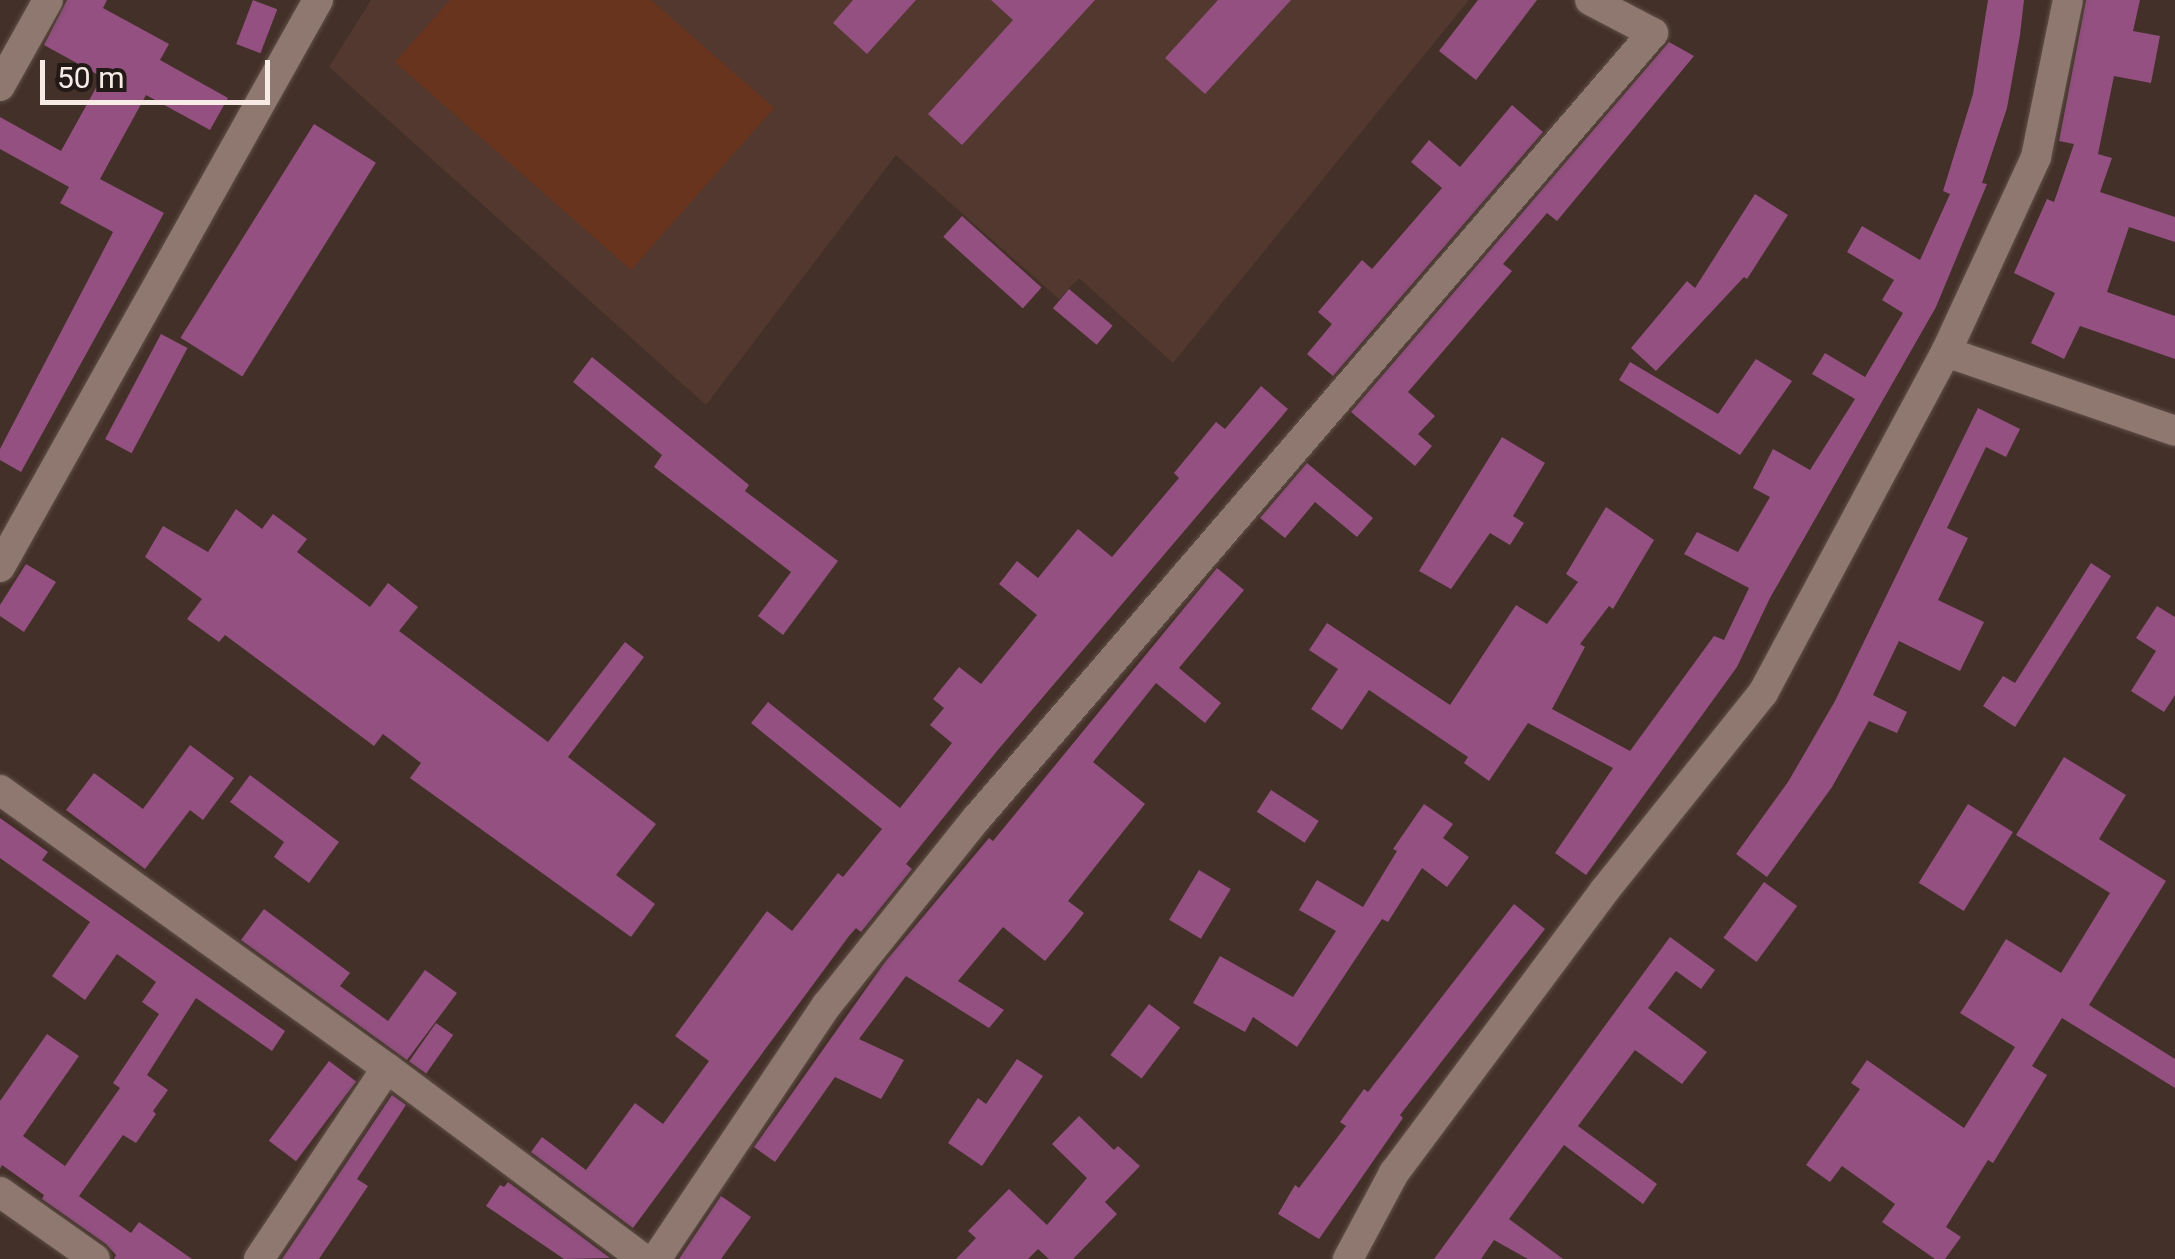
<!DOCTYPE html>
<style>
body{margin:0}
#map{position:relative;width:2175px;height:1259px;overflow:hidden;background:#433028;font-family:Roboto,sans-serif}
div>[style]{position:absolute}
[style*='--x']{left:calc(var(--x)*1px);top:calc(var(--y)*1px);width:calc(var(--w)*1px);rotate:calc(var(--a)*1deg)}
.built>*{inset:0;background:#52382e}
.green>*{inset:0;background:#69341e}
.building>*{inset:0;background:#935081;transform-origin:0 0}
.roads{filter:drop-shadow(0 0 2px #5f4f48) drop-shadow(0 0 2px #5f4f48)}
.minor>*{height:30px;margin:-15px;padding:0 15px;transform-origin:15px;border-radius:15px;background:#8f7870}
span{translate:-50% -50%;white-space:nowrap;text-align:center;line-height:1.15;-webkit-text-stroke:8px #231a17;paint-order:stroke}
.scale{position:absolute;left:40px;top:60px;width:230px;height:45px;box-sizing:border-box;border:5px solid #f8ebe6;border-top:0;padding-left:12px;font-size:30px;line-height:35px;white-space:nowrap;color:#f8ebe6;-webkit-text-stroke:8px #231a17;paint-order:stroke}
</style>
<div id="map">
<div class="built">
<i style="clip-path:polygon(371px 0,1469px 0,1173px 363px,1079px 278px,1059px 299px,896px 155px,706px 405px,329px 67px)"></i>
</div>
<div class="green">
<i style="clip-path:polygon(450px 0,651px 0,774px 108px,631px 270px,395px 62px)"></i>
</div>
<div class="building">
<i style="clip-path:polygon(67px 0,107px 0,103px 8px,169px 44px,160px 60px,228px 98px,210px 130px,146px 95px,100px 179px,164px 213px,21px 472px,0 460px,0 449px,113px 232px,60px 203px,69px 187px,0 149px,0 117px,61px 151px,102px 77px,44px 45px)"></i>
<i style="left:253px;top:0;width:26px;height:47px;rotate:21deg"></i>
<i style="clip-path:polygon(853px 0,916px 0,867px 54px,833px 23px)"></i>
<i style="clip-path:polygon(991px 0,1095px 0,962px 145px,928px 114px,1013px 20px)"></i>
<i style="clip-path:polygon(1218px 0,1291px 0,1205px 94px,1165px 58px)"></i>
<i style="clip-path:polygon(1478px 0,1537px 0,1476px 80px,1439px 51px)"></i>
<i style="clip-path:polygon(1988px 0,2024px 0,2020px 35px,2007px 108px,1982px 183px,1987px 184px,1936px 307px,1770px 598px,1737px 667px,1586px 875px,1555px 853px,1613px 768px,1528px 723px,1489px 781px,1464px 763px,1468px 757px,1369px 690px,1342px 730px,1311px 709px,1338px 669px,1309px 650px,1327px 623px,1450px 705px,1516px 605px,1547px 624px,1578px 582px,1566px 574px,1606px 507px,1654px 540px,1613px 609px,1609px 606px,1580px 644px,1585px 647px,1552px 709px,1630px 751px,1714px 636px,1724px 640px,1749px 588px,1684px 554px,1697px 532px,1738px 552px,1770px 497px,1753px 488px,1773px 449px,1810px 470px,1855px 399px,1812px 374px,1825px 353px,1865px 377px,1903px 313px,1882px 300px,1894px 280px,1847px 252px,1862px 226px,1920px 260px,1950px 194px,1943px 191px,1973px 94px)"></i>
<i style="clip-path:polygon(2086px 0,2140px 0,2133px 31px,2160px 36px,2151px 83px,2114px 76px,2098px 154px,2112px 158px,2100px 192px,2175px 217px,2175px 242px,2129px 227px,2107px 292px,2175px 316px,2175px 359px,2080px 326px,2064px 359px,2031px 343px,2055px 293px,2014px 273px,2047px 199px,2054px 202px,2074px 144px,2059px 141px)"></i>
<i style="clip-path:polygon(1669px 42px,1694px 56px,1557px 221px,1547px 213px,1503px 264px,1512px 271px,1408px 392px,1435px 416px,1418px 434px,1432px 446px,1415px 466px,1351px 412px)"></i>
<i style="clip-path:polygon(1512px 105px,1543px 132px,1333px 376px,1307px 354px,1332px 324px,1318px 312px,1362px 260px,1372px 269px,1442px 188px,1411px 162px,1429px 140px,1460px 167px)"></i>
<i style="left:314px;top:124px;width:73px;height:252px;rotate:32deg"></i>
<i style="clip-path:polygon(1755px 194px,1788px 215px,1747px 279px,1744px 277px,1656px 371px,1631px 348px,1687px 281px,1695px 288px)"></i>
<i style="left:962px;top:216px;width:107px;height:28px;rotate:42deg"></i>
<i style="left:1069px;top:289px;width:57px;height:25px;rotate:40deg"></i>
<i style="left:161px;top:334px;width:30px;height:119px;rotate:28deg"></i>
<i style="clip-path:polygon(592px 357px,749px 485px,745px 491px,838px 561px,783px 635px,758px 616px,791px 572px,654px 467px,662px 455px,573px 382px)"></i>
<i style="clip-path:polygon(1756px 359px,1792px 381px,1740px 455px,1619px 380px,1630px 362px,1718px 414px)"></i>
<i style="clip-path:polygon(1261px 386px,1288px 409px,997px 751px,906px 864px,912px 869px,861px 932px,856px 928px,849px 936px,633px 1228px,531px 1152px,542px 1137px,586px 1170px,635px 1103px,663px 1124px,709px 1061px,675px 1036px,767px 911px,792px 931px,838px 873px,843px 877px,882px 829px,751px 723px,768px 702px,900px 808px,952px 743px,930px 725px,944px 708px,933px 699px,959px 667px,981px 684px,1037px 615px,999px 584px,1017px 561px,1038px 578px,1078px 529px,1112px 557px,1179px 478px,1174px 473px,1216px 422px,1225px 429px)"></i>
<i style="clip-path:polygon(1978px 408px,2020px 429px,2006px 457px,1986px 447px,1947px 528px,1968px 538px,1938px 600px,1984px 622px,1960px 671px,1899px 641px,1873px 695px,1907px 712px,1897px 733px,1869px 721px,1832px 787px,1767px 877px,1736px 854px,1788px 782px,1835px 701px)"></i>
<i style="clip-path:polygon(1502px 437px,1545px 463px,1513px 516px,1524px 523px,1510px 545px,1490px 533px,1451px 589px,1419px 571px)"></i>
<i style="clip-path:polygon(1307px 463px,1373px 518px,1357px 537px,1315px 502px,1285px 538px,1260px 518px)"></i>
<i style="clip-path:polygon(236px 509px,262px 529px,273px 514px,307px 539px,297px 552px,370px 607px,388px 583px,418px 607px,399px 631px,548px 742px,625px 642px,644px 657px,568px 757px,656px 824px,616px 875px,655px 904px,631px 937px,410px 778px,421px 763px,383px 734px,374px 746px,225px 635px,219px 642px,187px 619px,202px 599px,145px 557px,163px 526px,208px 552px)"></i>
<i style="clip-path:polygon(2091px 563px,2111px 576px,2015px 727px,1983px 706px,2003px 676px,2015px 683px)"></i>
<i style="clip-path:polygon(26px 564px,56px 582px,24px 632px,0 616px,0 605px)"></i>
<i style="clip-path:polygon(1217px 568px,1244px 590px,1179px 668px,1221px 703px,1205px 723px,1156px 683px,1093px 762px,1145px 804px,1068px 901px,1084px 913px,1070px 931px,1045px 961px,1003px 927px,958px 981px,1004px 1010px,989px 1028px,906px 976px,859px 1039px,904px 1060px,881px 1099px,835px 1077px,775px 1162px,754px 1147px,885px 962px,989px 838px,993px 841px)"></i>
<i style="clip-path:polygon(2157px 606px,2175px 617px,2175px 695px,2164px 712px,2131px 691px,2156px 651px,2136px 638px)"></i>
<i style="clip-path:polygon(190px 745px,234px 778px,203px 820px,190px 810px,145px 869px,66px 810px,94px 773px,143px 809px)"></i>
<i style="clip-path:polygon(2064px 757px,2126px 795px,2099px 839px,2166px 881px,2089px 1005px,2175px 1059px,2175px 1088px,2062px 1018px,2032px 1066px,2047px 1075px,1993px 1163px,1988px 1160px,1946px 1227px,1961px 1237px,1945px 1259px,1935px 1259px,1882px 1222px,1895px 1204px,1842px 1166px,1830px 1182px,1806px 1165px,1860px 1089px,1851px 1083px,1867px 1060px,1964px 1128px,2015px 1047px,1960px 1013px,1975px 990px,2006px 939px,2061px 973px,2110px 893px,2016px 835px)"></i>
<i style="clip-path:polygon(250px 775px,339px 842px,309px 883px,274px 857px,284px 842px,230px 802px)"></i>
<i style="left:1271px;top:790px;width:57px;height:26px;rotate:33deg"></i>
<i style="clip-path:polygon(1424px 804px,1453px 824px,1443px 838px,1469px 857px,1447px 887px,1422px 868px,1388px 922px,1382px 919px,1297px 1047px,1253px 1017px,1245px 1032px,1193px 1003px,1220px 956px,1293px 997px,1336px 931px,1299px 910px,1317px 880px,1363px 907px,1397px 851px,1393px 849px)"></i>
<i style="left:1968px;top:804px;width:53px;height:93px;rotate:32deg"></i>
<i style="clip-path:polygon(0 818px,48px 852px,42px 860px,285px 1031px,272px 1051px,196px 998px,147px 1075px,168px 1090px,153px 1111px,156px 1114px,136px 1143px,123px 1135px,79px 1196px,131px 1233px,139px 1222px,192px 1259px,114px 1259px,116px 1255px,106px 1244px,42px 1199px,44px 1195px,2px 1165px,0 1169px,0 1101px,47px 1034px,79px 1056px,23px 1136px,65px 1166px,120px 1088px,113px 1083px,159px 1014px,142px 1002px,156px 982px,117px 954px,85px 1000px,52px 976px,90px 922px,0 858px)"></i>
<i style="left:1199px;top:870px;width:37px;height:58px;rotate:31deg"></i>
<i style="left:1764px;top:882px;width:41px;height:69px;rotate:36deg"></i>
<i style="clip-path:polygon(1514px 904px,1545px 929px,1400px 1115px,1403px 1118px,1319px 1239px,1278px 1214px,1295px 1185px,1299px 1188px,1346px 1126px,1340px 1122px,1364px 1089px,1368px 1092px)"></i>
<i style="clip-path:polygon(264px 909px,350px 973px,340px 986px,388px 1021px,425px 970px,457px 993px,407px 1060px,241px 940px)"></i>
<i style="clip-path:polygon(1670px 937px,1715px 970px,1701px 989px,1676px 971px,1648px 1008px,1707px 1052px,1682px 1084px,1635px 1050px,1578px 1126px,1657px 1184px,1643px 1204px,1564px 1145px,1509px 1219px,1563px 1259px,1528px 1259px,1494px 1240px,1481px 1259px,1434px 1259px)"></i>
<i style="left:1149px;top:1004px;width:39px;height:64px;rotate:37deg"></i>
<i style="left:436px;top:1023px;width:21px;height:47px;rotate:35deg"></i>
<i style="clip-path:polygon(1017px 1059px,1043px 1076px,982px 1166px,948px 1143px,978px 1098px,986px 1104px)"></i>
<i style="left:329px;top:1061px;width:34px;height:100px;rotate:37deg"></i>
<i style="clip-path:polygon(392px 1095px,406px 1105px,357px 1179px,368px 1186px,319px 1259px,282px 1259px)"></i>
<i style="clip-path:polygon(1079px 1116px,1114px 1150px,1118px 1146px,1140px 1166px,1105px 1202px,1117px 1214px,1073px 1259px,1049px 1259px,1038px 1249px,1028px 1259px,956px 1259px,976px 1238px,968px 1231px,1009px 1189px,1047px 1225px,1087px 1178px,1052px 1144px)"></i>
<i style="clip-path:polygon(508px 1182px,610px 1258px,564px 1259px,486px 1206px,500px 1185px,504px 1187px)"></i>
<i style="clip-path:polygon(721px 1196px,751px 1217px,721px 1259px,679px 1259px)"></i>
</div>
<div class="roads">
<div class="minor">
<i style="--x:0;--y:86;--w:98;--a:-60.8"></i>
<i style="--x:1946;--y:352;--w:242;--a:19"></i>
<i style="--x:0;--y:567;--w:650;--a:-60.71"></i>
<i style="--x:0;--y:790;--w:477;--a:35.7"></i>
<i style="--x:387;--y:1068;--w:319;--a:36.7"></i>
<i style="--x:0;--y:1192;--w:116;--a:35.2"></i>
<i style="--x:259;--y:1259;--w:230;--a:-56.2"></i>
<i style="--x:656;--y:1259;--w:306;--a:-56.1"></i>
<i style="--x:827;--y:1005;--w:240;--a:-51.3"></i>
<i style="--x:977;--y:818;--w:1036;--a:-49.27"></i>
<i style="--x:1653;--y:33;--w:71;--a:-152.4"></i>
<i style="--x:1348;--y:1259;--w:98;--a:-61.9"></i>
<i style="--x:1394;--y:1173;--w:353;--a:-53.3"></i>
<i style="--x:1605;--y:890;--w:253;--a:-51.3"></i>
<i style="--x:1763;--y:693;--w:387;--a:-61.8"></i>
<i style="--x:1946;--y:352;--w:215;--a:-65.2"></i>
<i style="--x:2036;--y:157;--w:160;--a:-78.5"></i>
</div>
</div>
<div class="scale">50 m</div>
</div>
